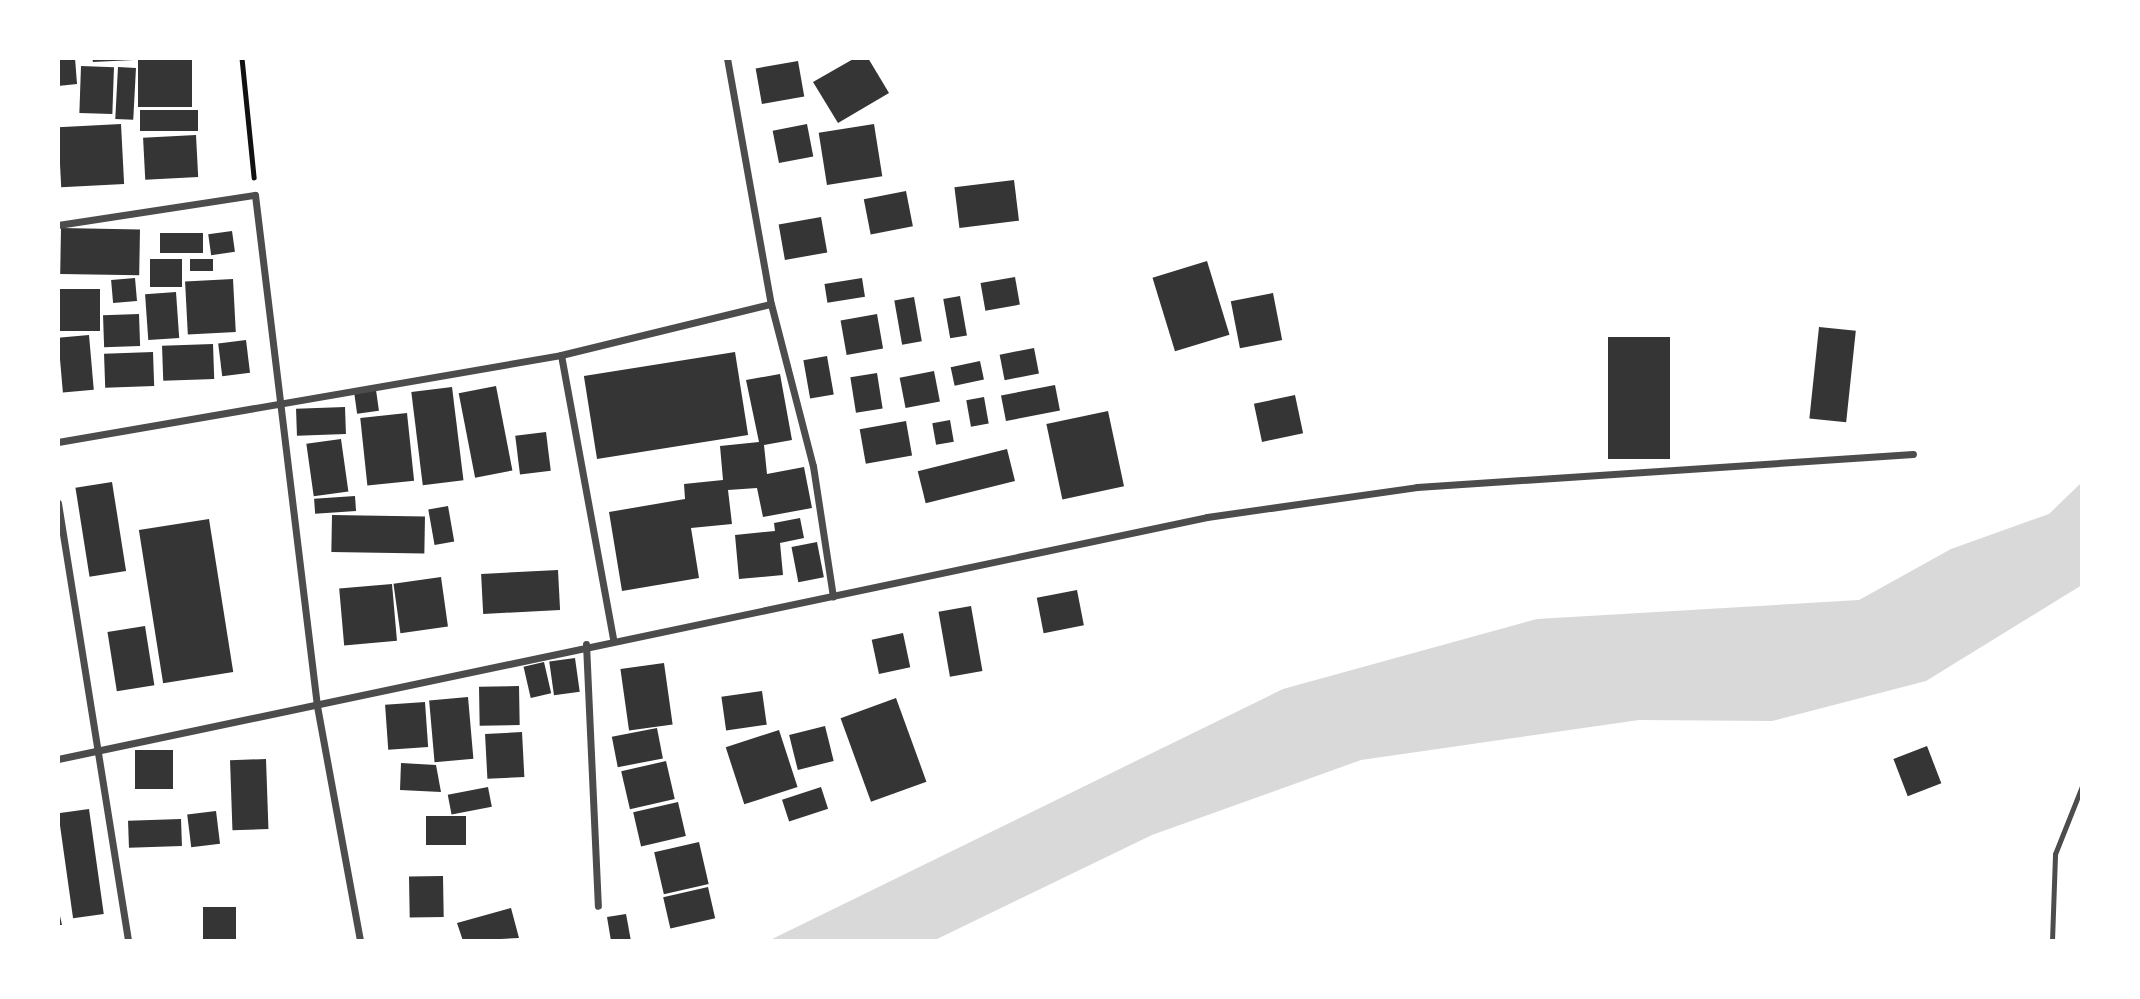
<!DOCTYPE html>
<style>
body{margin:0}
#map{position:relative;width:2140px;height:999px;overflow:hidden;background:#fff;font-family:Poppins,sans-serif}
div>[style]{position:absolute}
[style*='--x']{left:calc(var(--x)*1px);top:calc(var(--y)*1px);width:calc(var(--w)*1px);rotate:calc(var(--a)*1deg)}
.water>*{inset:0;background:#d9d9d9}
.building>*{inset:0;background:#353535;transform-origin:0 0}
.path>*{height:4.5px;margin:-2.25px;padding:0 2.25px;transform-origin:2.25px;border-radius:2.25px;background:#111}
.service>*{height:5px;margin:-2.5px;padding:0 2.5px;transform-origin:2.5px;border-radius:2.5px;background:#4c4c4c}
.minor>*{height:7px;margin:-3.5px;padding:0 3.5px;transform-origin:3.5px;border-radius:3.5px;background:#4c4c4c}
span{translate:-50% -50%;white-space:nowrap;text-align:center;line-height:1.15;-webkit-text-stroke:7px #fff;paint-order:stroke}
.frame{position:absolute;inset:0;border:60px solid #fff;pointer-events:none}
</style>
<div id="map">
<div class="water">
<i style="clip-path:polygon(2082px 482px,2082px 585px,1926px 681px,1772px 721px,1639px 720px,1361px 760px,1152px 835px,933px 941px,768px 941px,1283px 689px,1537px 619px,1859px 600px,1951px 549px,2049px 514px)"></i>
</div>
<div class="building">
<i style="clip-path:polygon(58px 58px,75px 58px,77px 84px,58px 86px)"></i>
<i style="clip-path:polygon(92px 58px,134px 58px,134px 60px,93px 62px)"></i>
<i style="left:138px;top:58px;width:54px;height:49px"></i>
<i style="clip-path:polygon(855px 58px,868px 58px,889px 93px,838px 123px,813px 82px)"></i>
<i style="left:798px;top:61px;width:36px;height:43px;rotate:80deg"></i>
<i style="left:81px;top:66px;width:33px;height:47px;rotate:2deg"></i>
<i style="left:118px;top:67px;width:18px;height:52px;rotate:3deg"></i>
<i style="left:198px;top:110px;width:21px;height:58px;rotate:90deg"></i>
<i style="left:121px;top:124px;width:60px;height:63px;rotate:87deg"></i>
<i style="left:807px;top:124px;width:33px;height:35px;rotate:79deg"></i>
<i style="left:874px;top:124px;width:53px;height:56px;rotate:81deg"></i>
<i style="left:196px;top:135px;width:42px;height:53px;rotate:87deg"></i>
<i style="left:1014px;top:180px;width:41px;height:60px;rotate:83deg"></i>
<i style="left:906px;top:191px;width:36px;height:43px;rotate:79deg"></i>
<i style="left:821px;top:217px;width:36px;height:43px;rotate:80deg"></i>
<i style="left:61px;top:228px;width:79px;height:46px;rotate:1deg"></i>
<i style="left:232px;top:231px;width:21px;height:24px;rotate:82deg"></i>
<i style="left:203px;top:233px;width:20px;height:43px;rotate:90deg"></i>
<i style="left:150px;top:259px;width:32px;height:28px"></i>
<i style="left:213px;top:259px;width:12px;height:23px;rotate:90deg"></i>
<i style="left:1207px;top:261px;width:77px;height:57px;rotate:73deg"></i>
<i style="left:1015px;top:277px;width:28px;height:35px;rotate:80deg"></i>
<i style="left:135px;top:278px;width:23px;height:24px;rotate:85deg"></i>
<i style="left:862px;top:278px;width:19px;height:38px;rotate:81deg"></i>
<i style="left:233px;top:279px;width:53px;height:48px;rotate:87deg"></i>
<i style="left:58px;top:289px;width:42px;height:42px"></i>
<i style="left:176px;top:292px;width:46px;height:31px;rotate:86deg"></i>
<i style="left:1273px;top:293px;width:48px;height:43px;rotate:79deg"></i>
<i style="left:960px;top:296px;width:40px;height:17px;rotate:80deg"></i>
<i style="left:914px;top:297px;width:45px;height:20px;rotate:80deg"></i>
<i style="left:139px;top:314px;width:32px;height:36px;rotate:88deg"></i>
<i style="left:877px;top:314px;width:35px;height:37px;rotate:80deg"></i>
<i style="left:1819px;top:327px;width:37px;height:92px;rotate:6deg"></i>
<i style="left:89px;top:335px;width:55px;height:31px;rotate:85deg"></i>
<i style="left:1608px;top:337px;width:62px;height:122px"></i>
<i style="left:246px;top:340px;width:33px;height:28px;rotate:83deg"></i>
<i style="left:213px;top:344px;width:35px;height:51px;rotate:88deg"></i>
<i style="left:1034px;top:348px;width:26px;height:35px;rotate:79deg"></i>
<i style="left:153px;top:352px;width:34px;height:49px;rotate:88deg"></i>
<i style="left:735px;top:352px;width:84px;height:153px;rotate:81deg"></i>
<i style="left:827px;top:356px;width:39px;height:24px;rotate:80deg"></i>
<i style="left:980px;top:361px;width:19px;height:30px;rotate:78deg"></i>
<i style="left:934px;top:371px;width:31px;height:35px;rotate:79deg"></i>
<i style="left:877px;top:373px;width:36px;height:27px;rotate:81deg"></i>
<i style="clip-path:polygon(780px 374px,792px 440px,764px 445px,767px 474px,804px 467px,812px 508px,763px 517px,757px 488px,728px 490px,732px 524px,691px 528px,699px 578px,622px 591px,609px 512px,685px 499px,684px 484px,723px 480px,720px 446px,759px 442px,746px 380px)"></i>
<i style="left:1055px;top:385px;width:26px;height:55px;rotate:79deg"></i>
<i style="left:496px;top:386px;width:86px;height:38px;rotate:79deg"></i>
<i style="left:452px;top:387px;width:94px;height:41px;rotate:83deg"></i>
<i style="left:376px;top:390px;width:21px;height:22px;rotate:82deg"></i>
<i style="left:1295px;top:395px;width:39px;height:42px;rotate:78deg"></i>
<i style="left:984px;top:397px;width:27px;height:18px;rotate:80deg"></i>
<i style="left:345px;top:407px;width:27px;height:49px;rotate:88deg"></i>
<i style="left:1108px;top:411px;width:77px;height:63px;rotate:78deg"></i>
<i style="left:407px;top:413px;width:68px;height:47px;rotate:84deg"></i>
<i style="left:950px;top:420px;width:22px;height:18px;rotate:80deg"></i>
<i style="left:906px;top:421px;width:35px;height:47px;rotate:80deg"></i>
<i style="left:546px;top:432px;width:39px;height:31px;rotate:83deg"></i>
<i style="left:341px;top:439px;width:53px;height:35px;rotate:82deg"></i>
<i style="left:1007px;top:449px;width:33px;height:92px;rotate:76deg"></i>
<i style="left:112px;top:482px;width:90px;height:37px;rotate:81deg"></i>
<i style="left:355px;top:496px;width:15px;height:41px;rotate:86deg"></i>
<i style="left:448px;top:506px;width:36px;height:20px;rotate:80deg"></i>
<i style="left:332px;top:515px;width:93px;height:37px;rotate:1deg"></i>
<i style="clip-path:polygon(800px 518px,804px 538px,780px 543px,783px 575px,739px 579px,735px 535px,775px 531px,774px 523px)"></i>
<i style="left:209px;top:519px;width:155px;height:71px;rotate:81deg"></i>
<i style="left:817px;top:542px;width:36px;height:26px;rotate:79deg"></i>
<i style="left:558px;top:570px;width:40px;height:77px;rotate:87deg"></i>
<i style="left:441px;top:577px;width:50px;height:48px;rotate:82deg"></i>
<i style="left:392px;top:584px;width:57px;height:53px;rotate:85deg"></i>
<i style="left:1077px;top:590px;width:36px;height:41px;rotate:79deg"></i>
<i style="left:971px;top:606px;width:66px;height:33px;rotate:80deg"></i>
<i style="left:145px;top:626px;width:60px;height:38px;rotate:81deg"></i>
<i style="left:903px;top:633px;width:35px;height:32px;rotate:78deg"></i>
<i style="left:575px;top:658px;width:34px;height:26px;rotate:82deg"></i>
<i style="left:544px;top:662px;width:32px;height:21px;rotate:77deg"></i>
<i style="left:664px;top:663px;width:62px;height:44px;rotate:82deg"></i>
<i style="left:519px;top:686px;width:39px;height:40px;rotate:89deg"></i>
<i style="left:762px;top:691px;width:34px;height:41px;rotate:82deg"></i>
<i style="left:468px;top:697px;width:62px;height:39px;rotate:85deg"></i>
<i style="left:896px;top:698px;width:89px;height:59px;rotate:70deg"></i>
<i style="left:425px;top:702px;width:45px;height:40px;rotate:86deg"></i>
<i style="left:825px;top:726px;width:36px;height:37px;rotate:76deg"></i>
<i style="left:657px;top:728px;width:31px;height:46px;rotate:79deg"></i>
<i style="left:779px;top:730px;width:60px;height:56px;rotate:72deg"></i>
<i style="left:522px;top:732px;width:45px;height:37px;rotate:87deg"></i>
<i style="left:1927px;top:746px;width:40px;height:36px;rotate:69deg"></i>
<i style="left:135px;top:750px;width:38px;height:39px"></i>
<i style="left:266px;top:759px;width:70px;height:36px;rotate:88deg"></i>
<i style="left:666px;top:761px;width:39px;height:46px;rotate:77deg"></i>
<i style="clip-path:polygon(401px 763px,436px 765px,441px 792px,400px 790px)"></i>
<i style="left:488px;top:787px;width:20px;height:41px;rotate:79deg"></i>
<i style="left:821px;top:787px;width:23px;height:41px;rotate:72deg"></i>
<i style="left:678px;top:802px;width:35px;height:46px;rotate:77deg"></i>
<i style="left:89px;top:809px;width:106px;height:31px;rotate:82deg"></i>
<i style="left:216px;top:811px;width:33px;height:29px;rotate:83deg"></i>
<i style="left:466px;top:816px;width:29px;height:40px;rotate:90deg"></i>
<i style="left:181px;top:819px;width:27px;height:53px;rotate:88deg"></i>
<i style="left:699px;top:842px;width:43px;height:46px;rotate:77deg"></i>
<i style="left:443px;top:876px;width:41px;height:34px;rotate:89deg"></i>
<i style="left:708px;top:887px;width:32px;height:46px;rotate:77deg"></i>
<i style="clip-path:polygon(58px 907px,62px 925px,58px 925px)"></i>
<i style="left:203px;top:907px;width:33px;height:34px"></i>
<i style="clip-path:polygon(511px 908px,519px 938px,463px 941px,457px 923px)"></i>
<i style="clip-path:polygon(626px 914px,631px 941px,611px 941px,607px 917px)"></i>
</div>
<div class="path">
<i style="--x:242;--y:58;--w:120;--a:84.2"></i>
</div>
<div class="service">
<i style="--x:2052;--y:941;--w:87;--a:-88"></i>
<i style="--x:2055;--y:854;--w:73;--a:-68.3"></i>
</div>
<div class="minor">
<i style="--x:727;--y:58;--w:250;--a:79.9"></i>
<i style="--x:771;--y:304;--w:167;--a:75.5"></i>
<i style="--x:813;--y:466;--w:132;--a:81.3"></i>
<i style="--x:58;--y:225;--w:199;--a:-8.7"></i>
<i style="--x:255;--y:195;--w:515;--a:83.08"></i>
<i style="--x:317;--y:706;--w:239;--a:79.6"></i>
<i style="--x:561;--y:355;--w:289;--a:79.6"></i>
<i style="--x:58;--y:442;--w:510;--a:-9.81"></i>
<i style="--x:561;--y:355;--w:216;--a:-13.7"></i>
<i style="--x:58;--y:503;--w:444;--a:80.9"></i>
<i style="--x:586;--y:644;--w:262;--a:87.4"></i>
<i style="--x:58;--y:759;--w:1174;--a:-11.89"></i>
<i style="--x:1207;--y:517;--w:212;--a:-8.1"></i>
<i style="--x:1417;--y:487;--w:497;--a:-3.8"></i>
</div>
<div class="frame"></div>
</div>
